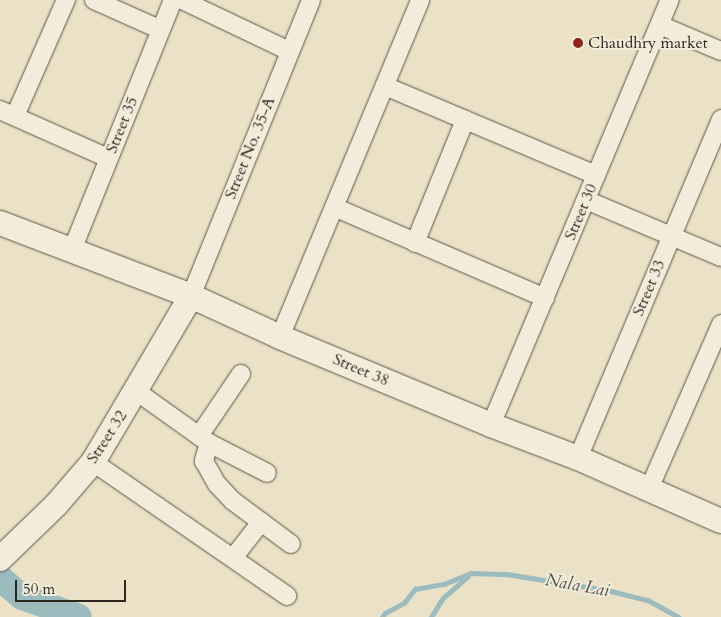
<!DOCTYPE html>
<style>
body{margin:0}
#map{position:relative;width:721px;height:617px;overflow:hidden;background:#ebe1c6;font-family:Cardo,serif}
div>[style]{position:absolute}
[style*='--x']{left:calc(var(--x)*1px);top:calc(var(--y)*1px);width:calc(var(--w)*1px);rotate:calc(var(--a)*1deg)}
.stream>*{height:4.5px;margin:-2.25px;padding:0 2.25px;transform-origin:2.25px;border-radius:2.25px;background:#9cbbbe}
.river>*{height:26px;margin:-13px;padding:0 13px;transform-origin:13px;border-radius:13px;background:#9cbbbe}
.roads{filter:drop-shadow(0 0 1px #5d5446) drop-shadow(0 0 1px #5d5446)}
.street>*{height:18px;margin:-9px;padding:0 9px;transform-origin:9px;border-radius:9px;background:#f2ecda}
.secondary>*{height:24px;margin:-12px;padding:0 12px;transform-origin:12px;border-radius:12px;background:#f2ecda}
.dots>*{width:14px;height:14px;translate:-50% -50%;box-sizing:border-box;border:2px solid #f2ecda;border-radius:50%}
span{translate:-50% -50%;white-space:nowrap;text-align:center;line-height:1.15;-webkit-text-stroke:4px #f2ecda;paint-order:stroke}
.poi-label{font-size:16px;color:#2e251c}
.left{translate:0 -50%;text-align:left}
.street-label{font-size:16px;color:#2e251c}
.water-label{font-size:18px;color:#4f524d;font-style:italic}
.scale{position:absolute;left:15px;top:580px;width:111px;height:22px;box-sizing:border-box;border:2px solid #2e251c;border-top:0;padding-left:6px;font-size:15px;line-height:18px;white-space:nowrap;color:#2e251c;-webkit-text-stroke:4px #f2ecda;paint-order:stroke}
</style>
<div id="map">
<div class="stream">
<i style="--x:382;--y:617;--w:5;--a:-53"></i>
<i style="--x:385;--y:613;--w:21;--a:-28"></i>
<i style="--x:404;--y:603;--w:18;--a:-52"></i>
<i style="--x:415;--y:589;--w:29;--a:-10"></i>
<i style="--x:444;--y:584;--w:29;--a:-22"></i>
<i style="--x:471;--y:573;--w:36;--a:2"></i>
<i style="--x:507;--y:574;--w:105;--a:9.3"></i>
<i style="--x:611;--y:591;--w:38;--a:14"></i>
<i style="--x:648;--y:600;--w:35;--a:29"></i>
<i style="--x:431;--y:617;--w:22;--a:-58"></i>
<i style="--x:443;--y:598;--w:33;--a:-41"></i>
</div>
<div class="river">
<i style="--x:0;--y:578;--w:29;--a:41"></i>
<i style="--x:22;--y:597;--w:60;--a:19.3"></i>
</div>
<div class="roads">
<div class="street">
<i style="--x:94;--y:0;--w:73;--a:24.1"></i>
<i style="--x:182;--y:0;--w:119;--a:25.5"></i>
<i style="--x:660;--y:25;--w:66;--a:23.1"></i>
<i style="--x:385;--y:86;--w:229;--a:22.9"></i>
<i style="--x:0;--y:110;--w:118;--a:24"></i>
<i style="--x:15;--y:116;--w:127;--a:-66.3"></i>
<i style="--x:586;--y:200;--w:147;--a:22.9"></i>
<i style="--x:334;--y:207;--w:230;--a:23.3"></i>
<i style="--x:415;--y:243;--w:133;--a:-67.9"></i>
<i style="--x:72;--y:250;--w:270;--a:-68"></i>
<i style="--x:191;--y:296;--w:319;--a:-67.9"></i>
<i style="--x:280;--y:337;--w:365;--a:-67.4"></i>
<i style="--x:136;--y:391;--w:90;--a:35.5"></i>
<i style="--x:209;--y:443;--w:65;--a:27.3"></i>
<i style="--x:491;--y:425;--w:461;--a:-67.2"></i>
<i style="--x:199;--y:436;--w:75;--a:-55.9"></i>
<i style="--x:209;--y:443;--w:19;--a:106"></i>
<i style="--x:204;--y:461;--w:26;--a:61"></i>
<i style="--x:217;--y:484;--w:23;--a:47"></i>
<i style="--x:233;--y:501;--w:72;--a:36.6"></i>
<i style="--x:578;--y:458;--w:368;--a:-67.1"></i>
<i style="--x:93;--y:462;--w:236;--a:34.6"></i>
<i style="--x:649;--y:489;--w:180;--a:-66.4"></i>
<i style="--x:233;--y:558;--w:46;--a:-52.1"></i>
</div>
<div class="secondary">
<i style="--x:0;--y:223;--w:204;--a:20.9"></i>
<i style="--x:191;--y:296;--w:98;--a:24.7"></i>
<i style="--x:280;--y:337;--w:229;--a:22.6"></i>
<i style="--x:491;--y:425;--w:93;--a:20.8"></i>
<i style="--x:578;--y:458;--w:156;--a:23.8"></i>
<i style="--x:0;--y:559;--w:78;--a:-44"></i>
<i style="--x:56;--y:505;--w:57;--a:-49.3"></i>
<i style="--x:93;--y:462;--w:193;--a:-59.4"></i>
</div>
</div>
<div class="dots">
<i style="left:578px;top:43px;background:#8f2418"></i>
</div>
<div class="poi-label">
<span class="left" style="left:588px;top:43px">Chaudhry market</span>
</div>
<div class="street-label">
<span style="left:122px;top:125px;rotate:-68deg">Street 35</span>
<span style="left:250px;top:148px;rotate:-68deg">Street No. 35-A</span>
<span style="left:581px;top:212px;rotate:-67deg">Street 30</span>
<span style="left:649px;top:288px;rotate:-67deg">Street 33</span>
<span style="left:361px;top:370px;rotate:23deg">Street 38</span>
<span style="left:107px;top:437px;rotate:-57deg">Street 32</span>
</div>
<div class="water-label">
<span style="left:577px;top:586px;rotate:10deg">Nala Lai</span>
</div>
<div class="scale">50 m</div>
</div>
